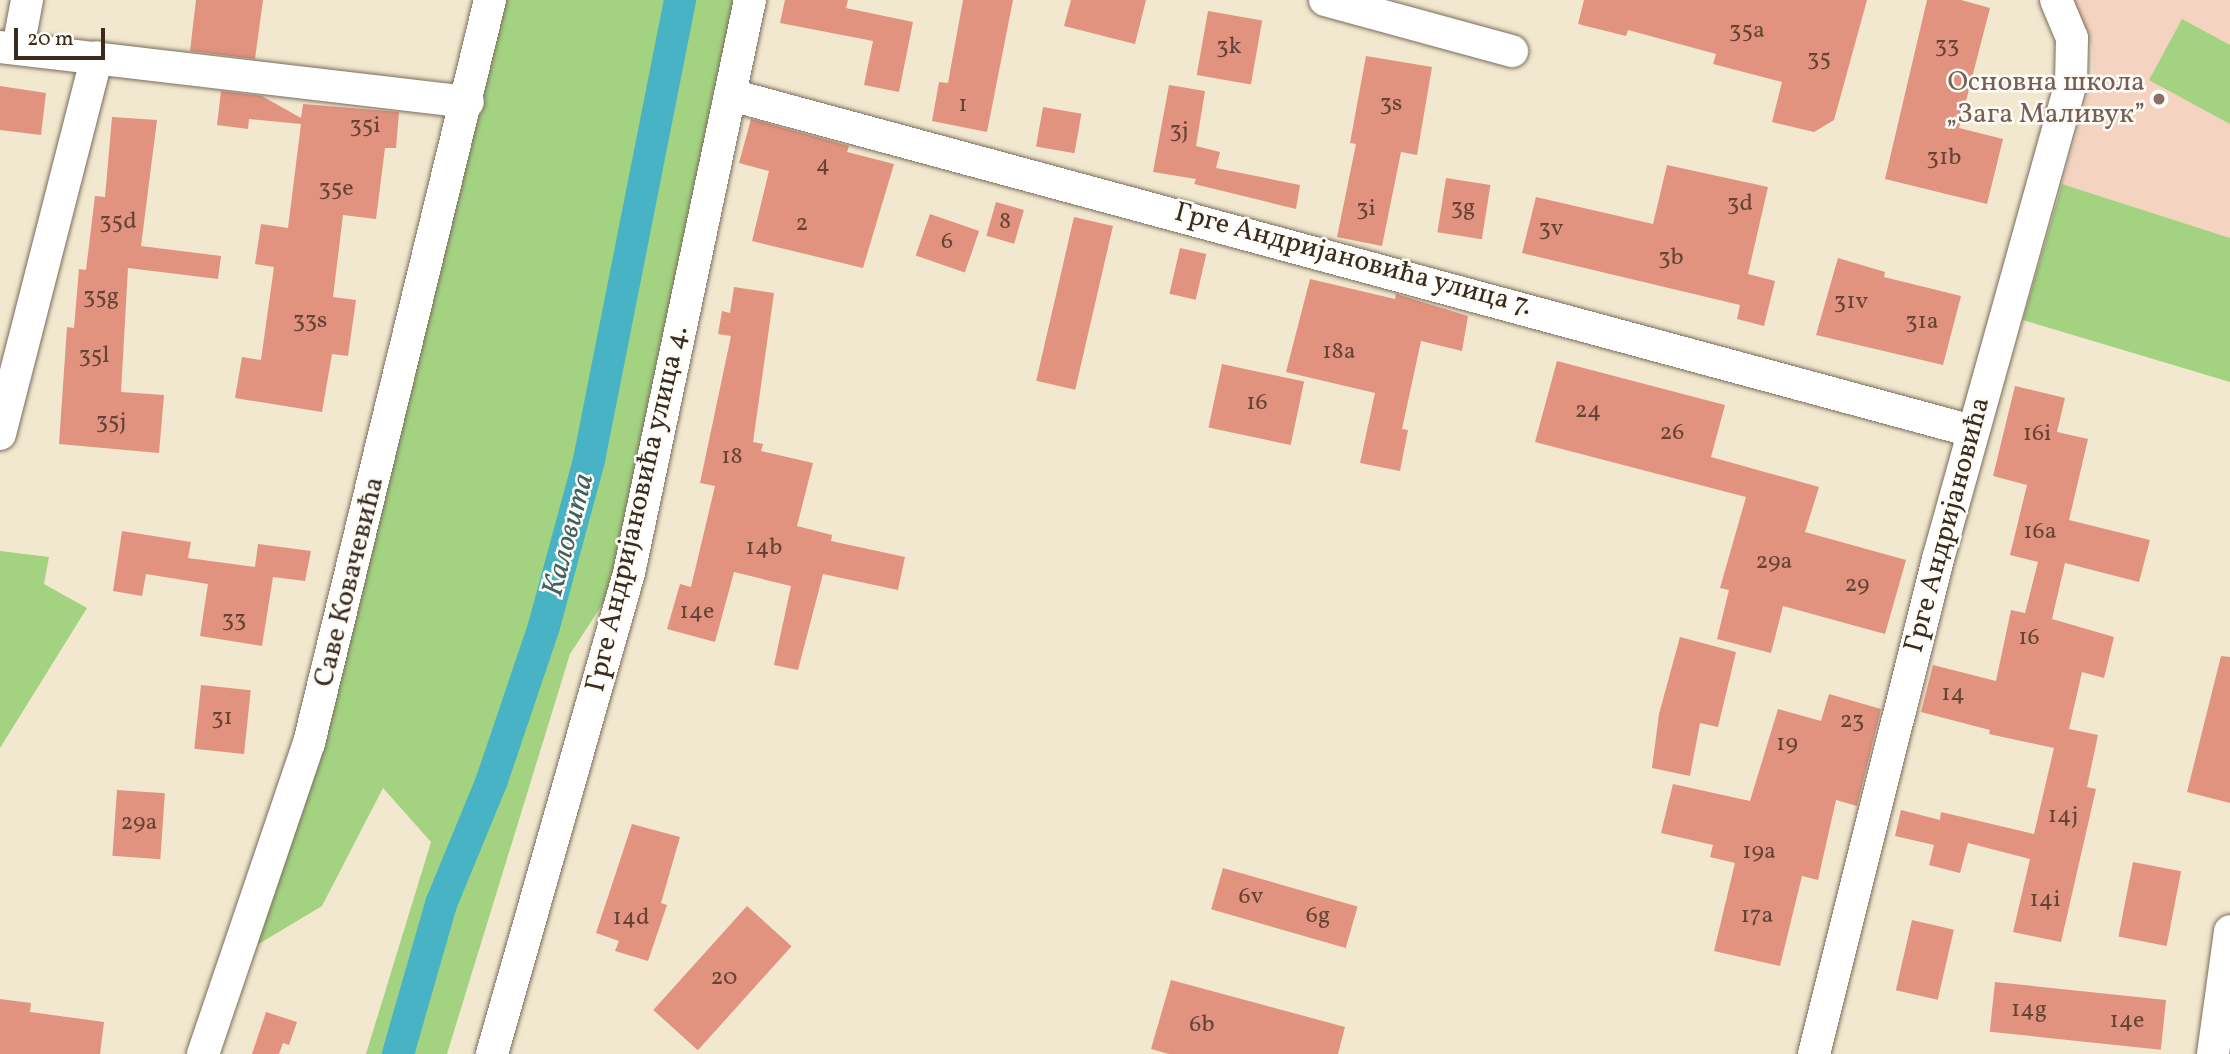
<!DOCTYPE html>
<meta charset="utf-8">
<style>
body{margin:0}
#map{position:relative;width:2230px;height:1054px;overflow:hidden;background:#f1e8cf;font-family:Vollkorn,serif}
div>[style]{position:absolute}
[style*='--x']{left:calc(var(--x)*1px);top:calc(var(--y)*1px);width:calc(var(--w)*1px);rotate:calc(var(--a)*1deg)}
.built>*{inset:0;background:#f5d3c1}
.green>*{inset:0;background:#a3d381}
.canal>*{height:32px;margin:-16px;padding:0 16px;transform-origin:16px;border-radius:16px;background:#47b3c4}
.building>*{inset:0;background:#e2937f;transform-origin:0 0}
.roads{filter:drop-shadow(0 0 2px #7b6c5c) drop-shadow(0 0 2px #7b6c5c)}
.minor>*{height:32px;margin:-16px;padding:0 16px;transform-origin:16px;border-radius:16px;background:#fff}
.dots>*{width:19px;height:19px;translate:-50% -50%;box-sizing:border-box;border:4px solid #fdfcf7;border-radius:50%}
span{translate:-50% -50%;white-space:nowrap;text-align:center;line-height:1.15;-webkit-text-stroke:5px #fdfcf7;paint-order:stroke}
.number-label{font-size:24px;color:#654436}
.number-label span{-webkit-text-stroke-width:0}
.education-label{font-size:28px;color:#785e54}
.right{translate:-100% -50%;text-align:right}
.street-label{font-size:28px;color:#3b2a1e}
.water-label{font-size:30px;color:#406160;font-style:italic}
.scale{position:absolute;left:14px;top:28px;width:91px;height:32px;box-sizing:border-box;border:4px solid #3b2a1e;border-top:0;padding-left:9px;font-size:21px;line-height:24px;white-space:nowrap;color:#3b2a1e;-webkit-text-stroke:5px #fdfcf7;paint-order:stroke}
</style>
<div id="map">
<div class="built">
<i style="clip-path:polygon(2074px 0,2230px 0,2230px 238px,2062px 184px,2093px 78px,2092px 46px)"></i>
</div>
<div class="green">
<i style="clip-path:polygon(488px 0,750px 0,632px 559px,570px 654px,447px 1054px,366px 1054px,431px 842px,383px 788px,322px 906px,237px 957px)"></i>
<i style="clip-path:polygon(2182px 19px,2230px 45px,2230px 124px,2149px 80px)"></i>
<i style="clip-path:polygon(2062px 184px,2230px 238px,2230px 382px,2023px 320px)"></i>
<i style="clip-path:polygon(0 551px,49px 557px,44px 584px,87px 608px,0 748px)"></i>
</div>
<div class="canal">
<i style="--x:398;--y:1054;--w:156;--a:-74"></i>
<i style="--x:441;--y:904;--w:134;--a:-67.6"></i>
<i style="--x:492;--y:780;--w:163;--a:-71.3"></i>
<i style="--x:544;--y:626;--w:172;--a:-74.8"></i>
<i style="--x:589;--y:460;--w:469;--a:-78.8"></i>
</div>
<div class="building">
<i style="clip-path:polygon(196px 0,263px 0,255px 59px,190px 51px)"></i>
<i style="clip-path:polygon(785px 0,848px 0,846px 8px,913px 22px,899px 92px,864px 85px,873px 41px,780px 23px)"></i>
<i style="clip-path:polygon(963px 0,1013px 0,987px 132px,932px 121px,939px 82px,948px 83px)"></i>
<i style="clip-path:polygon(1071px 0,1146px 0,1135px 44px,1064px 26px)"></i>
<i style="clip-path:polygon(1584px 0,1867px 0,1834px 120px,1814px 132px,1772px 122px,1782px 82px,1713px 64px,1716px 54px,1628px 30px,1626px 36px,1578px 24px)"></i>
<i style="clip-path:polygon(1927px 0,1961px 0,1990px 8px,1959px 128px,2003px 139px,1987px 204px,1885px 179px)"></i>
<i style="left:1208px;top:11px;width:55px;height:65px;rotate:10deg"></i>
<i style="clip-path:polygon(1366px 56px,1432px 67px,1417px 155px,1401px 152px,1382px 246px,1337px 237px,1356px 144px,1350px 143px)"></i>
<i style="clip-path:polygon(1169px 85px,1205px 91px,1196px 146px,1220px 152px,1216px 168px,1300px 185px,1296px 209px,1194px 184px,1196px 179px,1153px 172px)"></i>
<i style="clip-path:polygon(0 86px,46px 93px,41px 135px,0 130px)"></i>
<i style="clip-path:polygon(221px 91px,262px 96px,301px 118px,303px 104px,399px 112px,396px 148px,385px 148px,376px 219px,343px 215px,333px 297px,356px 300px,348px 356px,332px 354px,322px 412px,235px 398px,242px 357px,261px 360px,274px 267px,255px 264px,261px 224px,288px 228px,301px 124px,249px 119px,248px 129px,217px 125px)"></i>
<i style="left:1043px;top:107px;width:39px;height:40px;rotate:10deg"></i>
<i style="clip-path:polygon(112px 117px,157px 120px,141px 246px,221px 256px,218px 279px,128px 268px,121px 392px,164px 395px,159px 453px,59px 444px,67px 327px,74px 328px,79px 269px,86px 270px,95px 196px,105px 197px)"></i>
<i style="clip-path:polygon(751px 119px,849px 146px,847px 152px,894px 164px,863px 268px,752px 241px,769px 171px,739px 163px)"></i>
<i style="clip-path:polygon(1667px 165px,1768px 187px,1748px 274px,1775px 281px,1764px 326px,1737px 319px,1740px 305px,1522px 253px,1536px 197px,1653px 224px)"></i>
<i style="left:1446px;top:178px;width:45px;height:55px;rotate:9deg"></i>
<i style="left:996px;top:202px;width:29px;height:35px;rotate:16deg"></i>
<i style="left:930px;top:214px;width:52px;height:44px;rotate:19deg"></i>
<i style="left:1074px;top:217px;width:40px;height:168px;rotate:13deg"></i>
<i style="left:1180px;top:248px;width:27px;height:47px;rotate:13deg"></i>
<i style="clip-path:polygon(1838px 258px,1885px 272px,1884px 277px,1961px 296px,1943px 365px,1816px 335px)"></i>
<i style="clip-path:polygon(1310px 279px,1395px 299px,1396px 294px,1468px 316px,1462px 351px,1421px 341px,1402px 429px,1408px 430px,1400px 471px,1360px 463px,1375px 393px,1286px 372px)"></i>
<i style="clip-path:polygon(734px 287px,774px 293px,753px 442px,763px 444px,761px 451px,813px 463px,797px 526px,832px 535px,831px 541px,905px 557px,898px 590px,823px 574px,798px 670px,774px 665px,791px 586px,734px 572px,715px 642px,667px 629px,680px 584px,691px 587px,715px 486px,700px 483px,731px 336px,718px 334px,722px 311px,730px 313px)"></i>
<i style="clip-path:polygon(1557px 361px,1725px 405px,1711px 457px,1819px 487px,1805px 532px,1906px 560px,1885px 634px,1783px 606px,1771px 653px,1717px 639px,1729px 590px,1720px 588px,1746px 497px,1535px 442px)"></i>
<i style="left:1222px;top:364px;width:84px;height:65px;rotate:12deg"></i>
<i style="clip-path:polygon(2015px 386px,2065px 398px,2057px 432px,2088px 439px,2069px 520px,2150px 540px,2139px 582px,2065px 563px,2052px 619px,2114px 637px,2104px 678px,2082px 672px,2069px 729px,2098px 735px,2087px 787px,2096px 789px,2061px 942px,2013px 932px,2030px 859px,1968px 843px,1960px 873px,1929px 865px,1934px 845px,1895px 836px,1901px 810px,1940px 820px,1941px 812px,2034px 834px,2054px 748px,1989px 734px,1990px 730px,1921px 712px,1933px 665px,1996px 681px,2011px 610px,2025px 613px,2038px 562px,2010px 555px,2027px 485px,1993px 476px)"></i>
<i style="clip-path:polygon(122px 531px,191px 542px,188px 558px,255px 567px,258px 544px,311px 551px,305px 581px,273px 577px,262px 646px,200px 636px,208px 584px,146px 574px,142px 596px,113px 591px)"></i>
<i style="clip-path:polygon(1680px 637px,1736px 652px,1718px 727px,1700px 723px,1690px 776px,1652px 768px,1659px 714px)"></i>
<i style="clip-path:polygon(2221px 656px,2230px 657px,2230px 803px,2187px 792px)"></i>
<i style="left:201px;top:685px;width:50px;height:64px;rotate:6deg"></i>
<i style="clip-path:polygon(1829px 694px,1881px 709px,1857px 806px,1836px 800px,1818px 880px,1802px 876px,1780px 966px,1714px 951px,1735px 863px,1710px 857px,1713px 845px,1661px 833px,1673px 784px,1750px 801px,1778px 709px,1821px 721px)"></i>
<i style="left:117px;top:790px;width:48px;height:66px;rotate:4deg"></i>
<i style="clip-path:polygon(632px 824px,680px 837px,661px 903px,667px 905px,648px 961px,615px 951px,619px 941px,596px 933px)"></i>
<i style="left:2133px;top:862px;width:49px;height:76px;rotate:11deg"></i>
<i style="left:1223px;top:868px;width:140px;height:43px;rotate:16deg"></i>
<i style="left:747px;top:906px;width:60px;height:140px;rotate:42deg"></i>
<i style="left:1912px;top:920px;width:43px;height:72px;rotate:13deg"></i>
<i style="clip-path:polygon(1171px 980px,1345px 1027px,1338px 1054px,1169px 1054px,1151px 1049px)"></i>
<i style="left:1995px;top:982px;width:172px;height:50px;rotate:6deg"></i>
<i style="clip-path:polygon(0 999px,31px 1003px,30px 1012px,104px 1022px,100px 1054px,0 1054px)"></i>
<i style="clip-path:polygon(266px 1012px,297px 1022px,289px 1045px,283px 1043px,279px 1054px,252px 1054px)"></i>
</div>
<div class="roads">
<div class="minor">
<i style="--x:1325;--y:0;--w:194;--a:15.3"></i>
<i style="--x:0;--y:47;--w:471;--a:6.7"></i>
<i style="--x:18;--y:48;--w:49;--a:-79.4"></i>
<i style="--x:731;--y:95;--w:1286;--a:15.15"></i>
<i style="--x:0;--y:434;--w:389;--a:-75.6"></i>
<i style="--x:203;--y:1054;--w:329;--a:-71.2"></i>
<i style="--x:309;--y:743;--w:765;--a:-76.31"></i>
<i style="--x:492;--y:1054;--w:500;--a:-74.1"></i>
<i style="--x:629;--y:573;--w:586;--a:-78.08"></i>
<i style="--x:1814;--y:1054;--w:510;--a:-75.94"></i>
<i style="--x:1938;--y:559;--w:494;--a:-74.4"></i>
<i style="--x:2071;--y:83;--w:45;--a:-88.7"></i>
<i style="--x:2072;--y:38;--w:41;--a:-112.8"></i>
<i style="--x:2213;--y:1054;--w:124;--a:-82.1"></i>
</div>
</div>
<div class="dots">
<i style="left:2159px;top:99px;background:#8d6e63"></i>
</div>
<div class="number-label">
<span style="left:1747px;top:32px">35a</span>
<span style="left:1947px;top:47px">33</span>
<span style="left:1229px;top:48px">3k</span>
<span style="left:1819px;top:60px">35</span>
<span style="left:1391px;top:105px">3s</span>
<span style="left:963px;top:106px">1</span>
<span style="left:365px;top:127px">35i</span>
<span style="left:1179px;top:132px">3j</span>
<span style="left:1944px;top:159px">31b</span>
<span style="left:823px;top:166px">4</span>
<span style="left:336px;top:190px">35e</span>
<span style="left:1740px;top:205px">3d</span>
<span style="left:1463px;top:209px">3g</span>
<span style="left:1366px;top:210px">3i</span>
<span style="left:118px;top:223px">35d</span>
<span style="left:1005px;top:223px">8</span>
<span style="left:802px;top:225px">2</span>
<span style="left:1551px;top:230px">3v</span>
<span style="left:947px;top:243px">6</span>
<span style="left:1671px;top:259px">3b</span>
<span style="left:101px;top:298px">35g</span>
<span style="left:1851px;top:303px">31v</span>
<span style="left:310px;top:322px">33s</span>
<span style="left:1922px;top:323px">31a</span>
<span style="left:1339px;top:353px">18a</span>
<span style="left:94px;top:357px">35l</span>
<span style="left:1257px;top:404px">16</span>
<span style="left:1588px;top:412px">24</span>
<span style="left:111px;top:423px">35j</span>
<span style="left:1672px;top:434px">26</span>
<span style="left:2037px;top:435px">16i</span>
<span style="left:732px;top:458px">18</span>
<span style="left:2040px;top:533px">16a</span>
<span style="left:764px;top:549px">14b</span>
<span style="left:1774px;top:563px">29a</span>
<span style="left:1857px;top:586px">29</span>
<span style="left:697px;top:613px">14e</span>
<span style="left:234px;top:621px">33</span>
<span style="left:2029px;top:639px">16</span>
<span style="left:1953px;top:695px">14</span>
<span style="left:222px;top:719px">31</span>
<span style="left:1852px;top:722px">23</span>
<span style="left:1787px;top:745px">19</span>
<span style="left:2063px;top:817px">14j</span>
<span style="left:139px;top:824px">29a</span>
<span style="left:1759px;top:853px">19a</span>
<span style="left:1251px;top:898px">6v</span>
<span style="left:2045px;top:901px">14i</span>
<span style="left:1318px;top:917px">6g</span>
<span style="left:1757px;top:917px">17a</span>
<span style="left:631px;top:919px">14d</span>
<span style="left:724px;top:979px">20</span>
<span style="left:2029px;top:1011px">14g</span>
<span style="left:2127px;top:1022px">14e</span>
<span style="left:1202px;top:1026px">6b</span>
</div>
<div class="education-label">
<span class="right" style="left:2145px;top:99px">Основна школа<br>„Зага Маливук”</span>
</div>
<div class="street-label">
<span style="left:1353px;top:260px;rotate:15deg">Грге Андријановића улица 7.</span>
<span style="left:638px;top:509px;rotate:-77deg">Грге Андријановића улица 4.</span>
<span style="left:1948px;top:525px;rotate:-75deg">Грге Андријановића</span>
<span style="left:350px;top:582px;rotate:-76deg">Саве Ковачевића</span>
</div>
<div class="water-label">
<span style="left:569px;top:535px;rotate:-75deg">Каловита</span>
</div>
<div class="scale">20 m</div>
</div>
